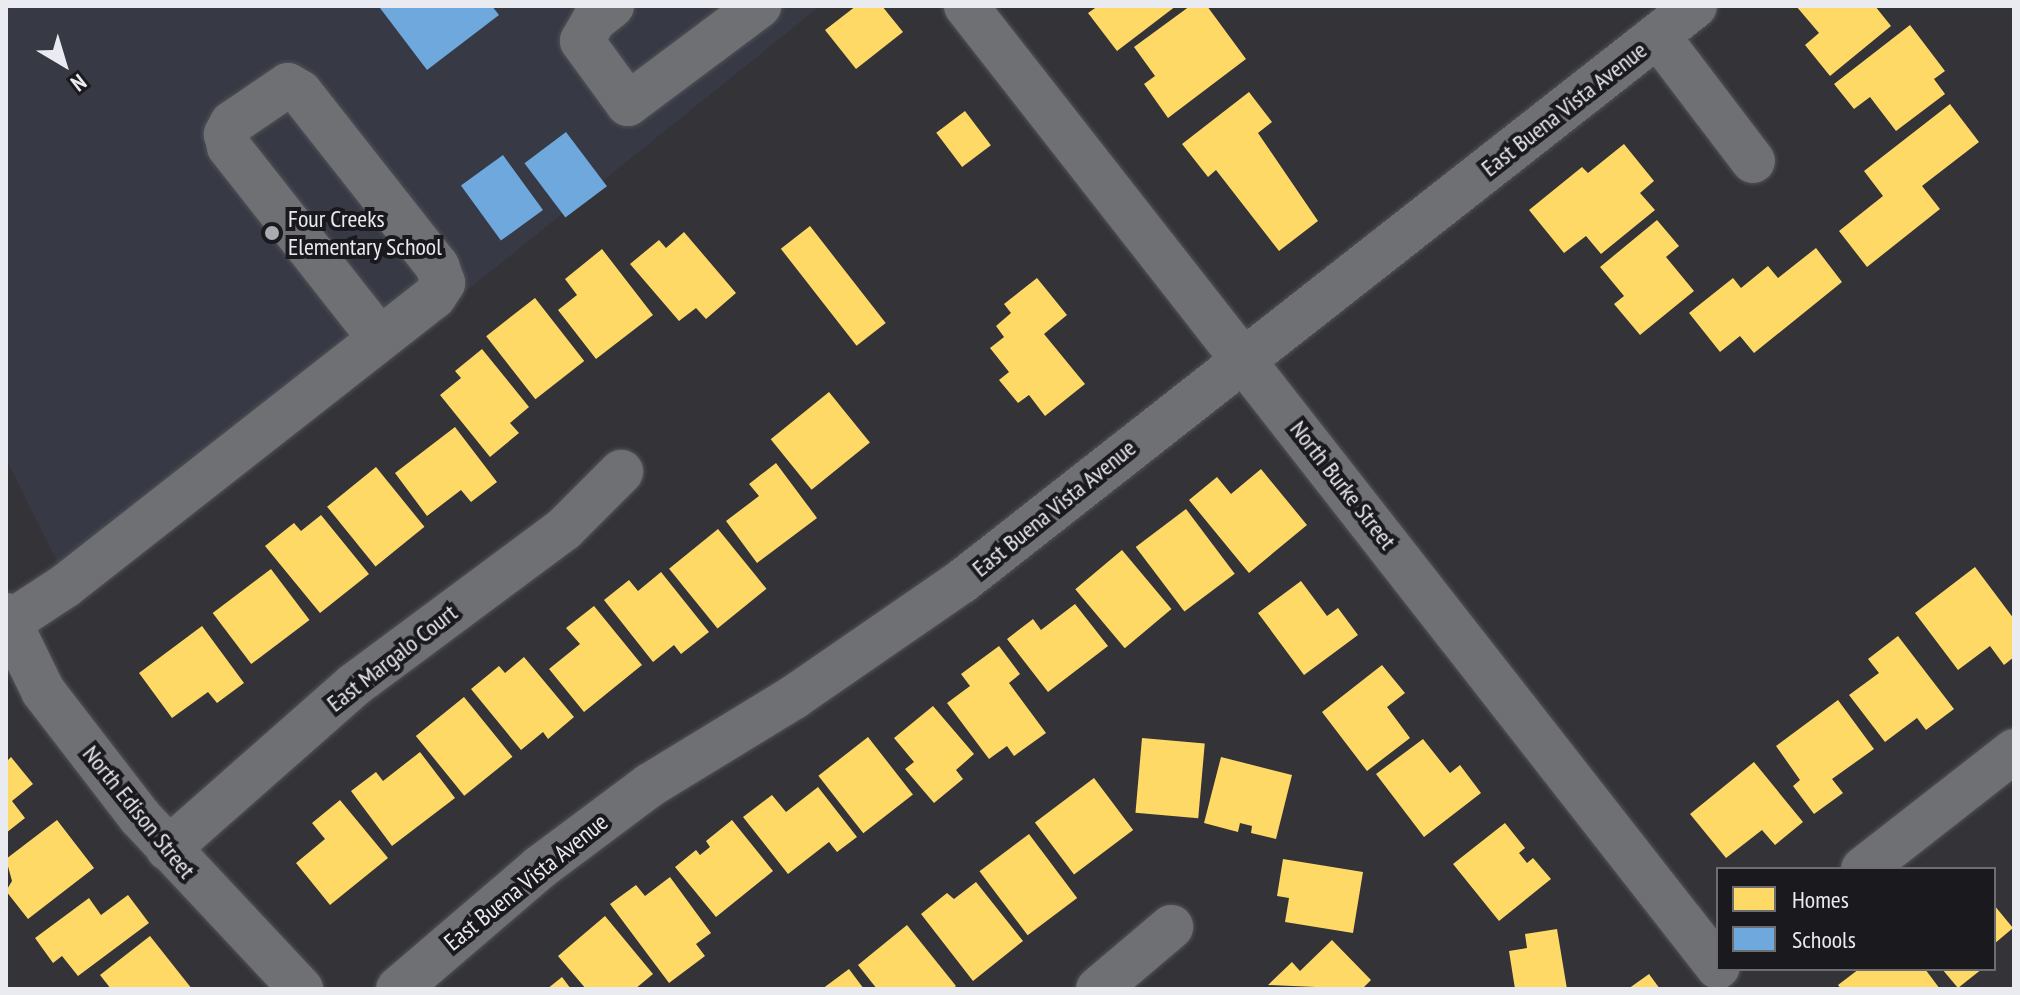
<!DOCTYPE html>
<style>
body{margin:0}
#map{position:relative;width:2020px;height:995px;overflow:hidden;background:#333338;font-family:"PT Sans Narrow",sans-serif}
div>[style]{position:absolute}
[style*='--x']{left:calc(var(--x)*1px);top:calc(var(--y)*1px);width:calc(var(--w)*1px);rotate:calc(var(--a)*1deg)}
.built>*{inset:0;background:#373945}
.homes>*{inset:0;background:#ffd966;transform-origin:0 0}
.schools>*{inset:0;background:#6fa8dc;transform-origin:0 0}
.roads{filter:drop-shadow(0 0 2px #515156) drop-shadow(0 0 2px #515156)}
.minor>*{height:44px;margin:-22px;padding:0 22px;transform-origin:22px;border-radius:22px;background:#6f7074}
.dots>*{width:22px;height:22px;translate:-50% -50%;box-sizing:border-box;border:4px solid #1a1a1e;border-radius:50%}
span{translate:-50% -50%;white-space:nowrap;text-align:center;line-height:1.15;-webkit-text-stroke:8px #1a1a1e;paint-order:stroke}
.street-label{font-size:24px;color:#eaebf0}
.poi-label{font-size:24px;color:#eaebf0}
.left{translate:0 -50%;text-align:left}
.frame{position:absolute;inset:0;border:8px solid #eaebf0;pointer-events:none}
.legend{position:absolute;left:1716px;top:867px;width:280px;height:104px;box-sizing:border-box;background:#1a1a1e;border:2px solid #6d6e72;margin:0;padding:10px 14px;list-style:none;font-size:24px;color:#eaebf0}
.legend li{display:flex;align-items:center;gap:16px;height:40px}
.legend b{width:40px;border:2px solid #6d6e72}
.north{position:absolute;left:24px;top:24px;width:80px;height:80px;-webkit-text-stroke:6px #1a1a1e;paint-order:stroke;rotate:142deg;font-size:22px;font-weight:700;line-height:32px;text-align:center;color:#eaebf0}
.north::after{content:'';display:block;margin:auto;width:28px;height:36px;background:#eaebf0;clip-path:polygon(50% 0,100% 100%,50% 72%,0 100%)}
</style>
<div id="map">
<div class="built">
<i style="clip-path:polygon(6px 6px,820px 6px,78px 604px,6px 459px)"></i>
</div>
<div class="homes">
<i style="clip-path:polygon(856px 6px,882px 6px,903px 32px,856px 69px,825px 30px)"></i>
<i style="clip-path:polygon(1098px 6px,1176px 6px,1117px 51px,1088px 13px)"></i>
<i style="clip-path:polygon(1190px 6px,1207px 6px,1246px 59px,1168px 118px,1144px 84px,1155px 76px,1134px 47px)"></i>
<i style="clip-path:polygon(1796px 6px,1875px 6px,1891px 26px,1830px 76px,1805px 45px,1819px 33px)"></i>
<i style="clip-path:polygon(1910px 25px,1945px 71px,1934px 79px,1945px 94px,1896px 131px,1870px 97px,1854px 109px,1834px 84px)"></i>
<i style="clip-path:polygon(1249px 92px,1272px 122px,1258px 133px,1318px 221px,1279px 251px,1216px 170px,1208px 177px,1182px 144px)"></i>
<i style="clip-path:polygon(1950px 104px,1979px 142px,1922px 186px,1940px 209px,1867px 267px,1839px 231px,1883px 196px,1864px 171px)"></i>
<i style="left:965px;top:111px;width:43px;height:36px;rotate:53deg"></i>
<i style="clip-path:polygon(1624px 144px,1654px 181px,1640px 193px,1655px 210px,1601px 254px,1586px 236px,1564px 253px,1529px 210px,1582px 167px,1588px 173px)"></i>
<i style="clip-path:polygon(1657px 220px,1679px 246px,1666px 257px,1694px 291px,1640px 335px,1614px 304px,1624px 296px,1600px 267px)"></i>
<i style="left:810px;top:226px;width:123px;height:37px;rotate:52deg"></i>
<i style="clip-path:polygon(684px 232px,736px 293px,706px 319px,696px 308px,679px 321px,630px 264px,659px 240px,666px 248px)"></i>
<i style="clip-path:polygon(1816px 248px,1842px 282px,1754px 353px,1740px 336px,1720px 352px,1689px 313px,1733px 278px,1741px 288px,1768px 266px,1778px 278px)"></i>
<i style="clip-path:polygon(602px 249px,653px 315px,596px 359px,558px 310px,577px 295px,565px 279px)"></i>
<i style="clip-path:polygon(1037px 278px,1067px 315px,1044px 334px,1085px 384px,1045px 416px,1029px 395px,1018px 403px,999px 380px,1009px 372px,990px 348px,1004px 337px,996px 326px,1011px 313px,1004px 304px)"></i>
<i style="left:535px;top:298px;width:80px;height:62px;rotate:52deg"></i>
<i style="clip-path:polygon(482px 349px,529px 407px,510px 423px,519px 433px,490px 457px,440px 395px,461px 378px,455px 371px)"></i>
<i style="left:829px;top:392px;width:65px;height:75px;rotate:51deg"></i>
<i style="clip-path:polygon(455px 427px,497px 482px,471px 502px,461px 490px,427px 516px,395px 473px)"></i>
<i style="clip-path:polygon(776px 463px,817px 518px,757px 563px,726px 521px,759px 496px,749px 484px)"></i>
<i style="left:376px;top:467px;width:77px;height:63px;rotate:51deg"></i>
<i style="clip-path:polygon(1261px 469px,1307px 525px,1249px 573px,1189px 500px,1217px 477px,1231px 494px)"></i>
<i style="left:1186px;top:509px;width:81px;height:63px;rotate:53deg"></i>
<i style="clip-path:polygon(321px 515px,369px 574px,320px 613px,265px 546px,294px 523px,301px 531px)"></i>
<i style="left:718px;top:529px;width:77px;height:63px;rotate:51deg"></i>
<i style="left:1122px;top:550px;width:77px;height:61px;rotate:50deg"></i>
<i style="clip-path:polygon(1975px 567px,2014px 619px,2014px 657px,2004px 665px,1990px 646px,1958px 670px,1915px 613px)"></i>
<i style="left:271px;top:569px;width:64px;height:73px;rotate:53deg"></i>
<i style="clip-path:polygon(661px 572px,709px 632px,681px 654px,674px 645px,653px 662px,604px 600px,629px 580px,638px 591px)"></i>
<i style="clip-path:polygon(1301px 581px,1327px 616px,1338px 608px,1358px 635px,1304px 675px,1258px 613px)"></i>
<i style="clip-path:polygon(1075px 604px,1108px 646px,1048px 692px,1007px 639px,1033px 619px,1041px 630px)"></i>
<i style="clip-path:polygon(594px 606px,642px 665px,584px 712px,549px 669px,580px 644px,566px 628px)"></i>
<i style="clip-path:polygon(202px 626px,244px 683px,217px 703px,208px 692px,172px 718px,139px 673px)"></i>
<i style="clip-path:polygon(1898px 636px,1954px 709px,1926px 730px,1917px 718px,1885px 742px,1849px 695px,1879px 673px,1868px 659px)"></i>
<i style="clip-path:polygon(999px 646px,1020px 674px,1009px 683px,1046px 733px,1014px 756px,1007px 746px,989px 759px,947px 703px,970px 686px,961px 674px)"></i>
<i style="clip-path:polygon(524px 657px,574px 717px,548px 739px,543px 732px,521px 750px,471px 689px,499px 666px,505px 673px)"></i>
<i style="clip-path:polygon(1382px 665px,1405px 693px,1387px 707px,1410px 738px,1367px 771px,1322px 712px)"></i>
<i style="left:464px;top:697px;width:77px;height:62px;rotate:51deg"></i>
<i style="clip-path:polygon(1838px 700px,1874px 749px,1832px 779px,1843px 793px,1814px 814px,1793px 786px,1800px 780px,1776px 746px)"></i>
<i style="clip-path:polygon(933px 706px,974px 754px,956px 770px,963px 779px,934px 803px,905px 769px,914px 762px,894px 738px)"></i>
<i style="left:868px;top:737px;width:73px;height:63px;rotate:52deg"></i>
<i style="left:1142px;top:738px;width:63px;height:75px;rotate:5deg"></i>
<i style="clip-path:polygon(1423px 739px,1450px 773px,1460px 765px,1481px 793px,1424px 837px,1376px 774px)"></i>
<i style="clip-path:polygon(420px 752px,455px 798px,392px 846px,351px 791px,376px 772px,383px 781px)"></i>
<i style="clip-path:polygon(11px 757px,33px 784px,12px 801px,25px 818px,6px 833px,6px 762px)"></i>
<i style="clip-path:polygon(1221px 757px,1292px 775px,1276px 839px,1251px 833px,1252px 826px,1240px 823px,1238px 832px,1204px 823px)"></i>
<i style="clip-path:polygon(1754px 762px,1803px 822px,1775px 845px,1762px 830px,1726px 858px,1690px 814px)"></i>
<i style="left:1094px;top:778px;width:65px;height:74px;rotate:53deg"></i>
<i style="clip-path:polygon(818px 787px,857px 837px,837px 852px,829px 842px,788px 874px,743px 817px,772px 795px,786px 812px)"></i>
<i style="clip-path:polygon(340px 800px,388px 858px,330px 905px,296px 863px,325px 839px,312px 823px)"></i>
<i style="clip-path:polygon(57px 820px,94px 868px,28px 919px,6px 891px,12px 881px,6px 859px)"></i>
<i style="clip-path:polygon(732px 820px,773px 871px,716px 917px,675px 867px,696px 850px,700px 855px,710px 847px,706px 841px)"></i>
<i style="clip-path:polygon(1505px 823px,1525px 848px,1519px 853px,1527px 863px,1533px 858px,1551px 879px,1499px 921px,1453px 864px)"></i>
<i style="left:1029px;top:834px;width:80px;height:62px;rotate:53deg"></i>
<i style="clip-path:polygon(1283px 859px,1363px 872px,1353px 933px,1285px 922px,1289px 898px,1277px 896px)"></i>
<i style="clip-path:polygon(670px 877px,711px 933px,696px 944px,705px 956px,669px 983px,610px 904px,636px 885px,645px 896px)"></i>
<i style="clip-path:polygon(976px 882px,1023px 941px,973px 981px,921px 914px,947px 893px,954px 899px)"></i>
<i style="clip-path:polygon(128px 895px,149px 923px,78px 976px,62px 956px,53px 963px,35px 938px,89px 898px,101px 915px)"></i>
<i style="clip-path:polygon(1994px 905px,2013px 928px,1994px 944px)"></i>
<i style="clip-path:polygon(605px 916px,653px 974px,635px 989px,586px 989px,558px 956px)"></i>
<i style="clip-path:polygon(907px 925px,956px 986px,952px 989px,877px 989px,858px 965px)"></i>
<i style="clip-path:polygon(1557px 929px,1567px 989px,1515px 989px,1509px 951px,1527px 948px,1525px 934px)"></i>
<i style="clip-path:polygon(150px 936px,192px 989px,111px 989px,100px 975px)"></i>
<i style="clip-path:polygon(1332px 940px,1371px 980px,1362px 989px,1268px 985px,1292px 962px,1300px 971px)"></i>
<i style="clip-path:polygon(849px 969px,864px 989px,822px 989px)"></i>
<i style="clip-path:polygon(1859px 969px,1925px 969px,1940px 989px,1841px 989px,1838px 985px)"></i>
<i style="clip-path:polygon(1942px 969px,1982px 969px,1958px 988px)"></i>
<i style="clip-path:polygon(1649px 974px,1660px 989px,1628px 989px)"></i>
<i style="clip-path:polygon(562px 977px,571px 989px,547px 989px)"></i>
</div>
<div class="schools">
<i style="clip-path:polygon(383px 6px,492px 6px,499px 15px,427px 70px,380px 8px)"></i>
<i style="left:566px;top:132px;width:68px;height:52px;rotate:53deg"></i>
<i style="left:503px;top:155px;width:68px;height:52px;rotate:54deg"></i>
</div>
<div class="roads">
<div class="minor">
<i style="--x:612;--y:6;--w:23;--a:142"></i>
<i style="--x:594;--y:20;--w:24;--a:120"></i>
<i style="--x:582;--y:41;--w:78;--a:53.9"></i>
<i style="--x:628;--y:104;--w:164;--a:-36.8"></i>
<i style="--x:966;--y:6;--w:1220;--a:51.96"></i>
<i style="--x:1658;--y:36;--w:157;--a:52.8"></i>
<i style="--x:6;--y:615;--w:85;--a:64"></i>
<i style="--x:43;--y:691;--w:159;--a:52.4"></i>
<i style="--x:140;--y:817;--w:236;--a:46.9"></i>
<i style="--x:10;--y:622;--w:66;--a:-33.2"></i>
<i style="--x:65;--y:586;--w:469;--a:-38.1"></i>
<i style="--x:434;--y:297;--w:17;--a:-57"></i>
<i style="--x:443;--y:283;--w:18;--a:-109"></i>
<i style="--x:437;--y:266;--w:221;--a:-128.2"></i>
<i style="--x:300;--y:92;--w:14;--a:-150"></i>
<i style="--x:288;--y:85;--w:68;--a:145.8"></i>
<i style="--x:232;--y:123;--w:13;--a:119"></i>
<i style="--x:226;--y:134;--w:13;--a:77"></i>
<i style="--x:229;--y:147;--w:244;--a:51.8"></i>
<i style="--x:168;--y:849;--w:248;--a:-41.4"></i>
<i style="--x:354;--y:685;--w:262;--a:-36.6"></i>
<i style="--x:564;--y:529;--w:81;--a:-45"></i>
<i style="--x:1863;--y:869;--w:192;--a:-38"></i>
<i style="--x:398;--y:989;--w:186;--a:-40.6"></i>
<i style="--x:539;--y:868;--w:139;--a:-36.8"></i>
<i style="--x:650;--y:785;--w:169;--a:-31.4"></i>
<i style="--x:794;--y:697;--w:203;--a:-34.6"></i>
<i style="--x:961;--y:582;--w:933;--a:-38.12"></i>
<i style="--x:1098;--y:989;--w:96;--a:-40.3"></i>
</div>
</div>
<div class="dots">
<i style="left:272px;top:233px;background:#aaabb0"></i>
</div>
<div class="street-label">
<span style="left:1564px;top:109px;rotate:-38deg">East Buena Vista Avenue</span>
<span style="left:1343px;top:485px;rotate:52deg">North Burke Street</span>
<span style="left:1054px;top:508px;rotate:-39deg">East Buena Vista Avenue</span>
<span style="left:392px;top:658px;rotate:-38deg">East Margalo Court</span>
<span style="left:139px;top:812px;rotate:51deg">North Edison Street</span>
<span style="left:526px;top:882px;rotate:-39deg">East Buena Vista Avenue</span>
</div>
<div class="poi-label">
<span class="left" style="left:288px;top:233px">Four Creeks<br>Elementary School</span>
</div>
<div class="frame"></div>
<ul class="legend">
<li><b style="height:22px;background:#ffd966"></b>Homes</li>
<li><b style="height:22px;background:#6fa8dc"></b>Schools</li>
</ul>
<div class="north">N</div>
</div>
